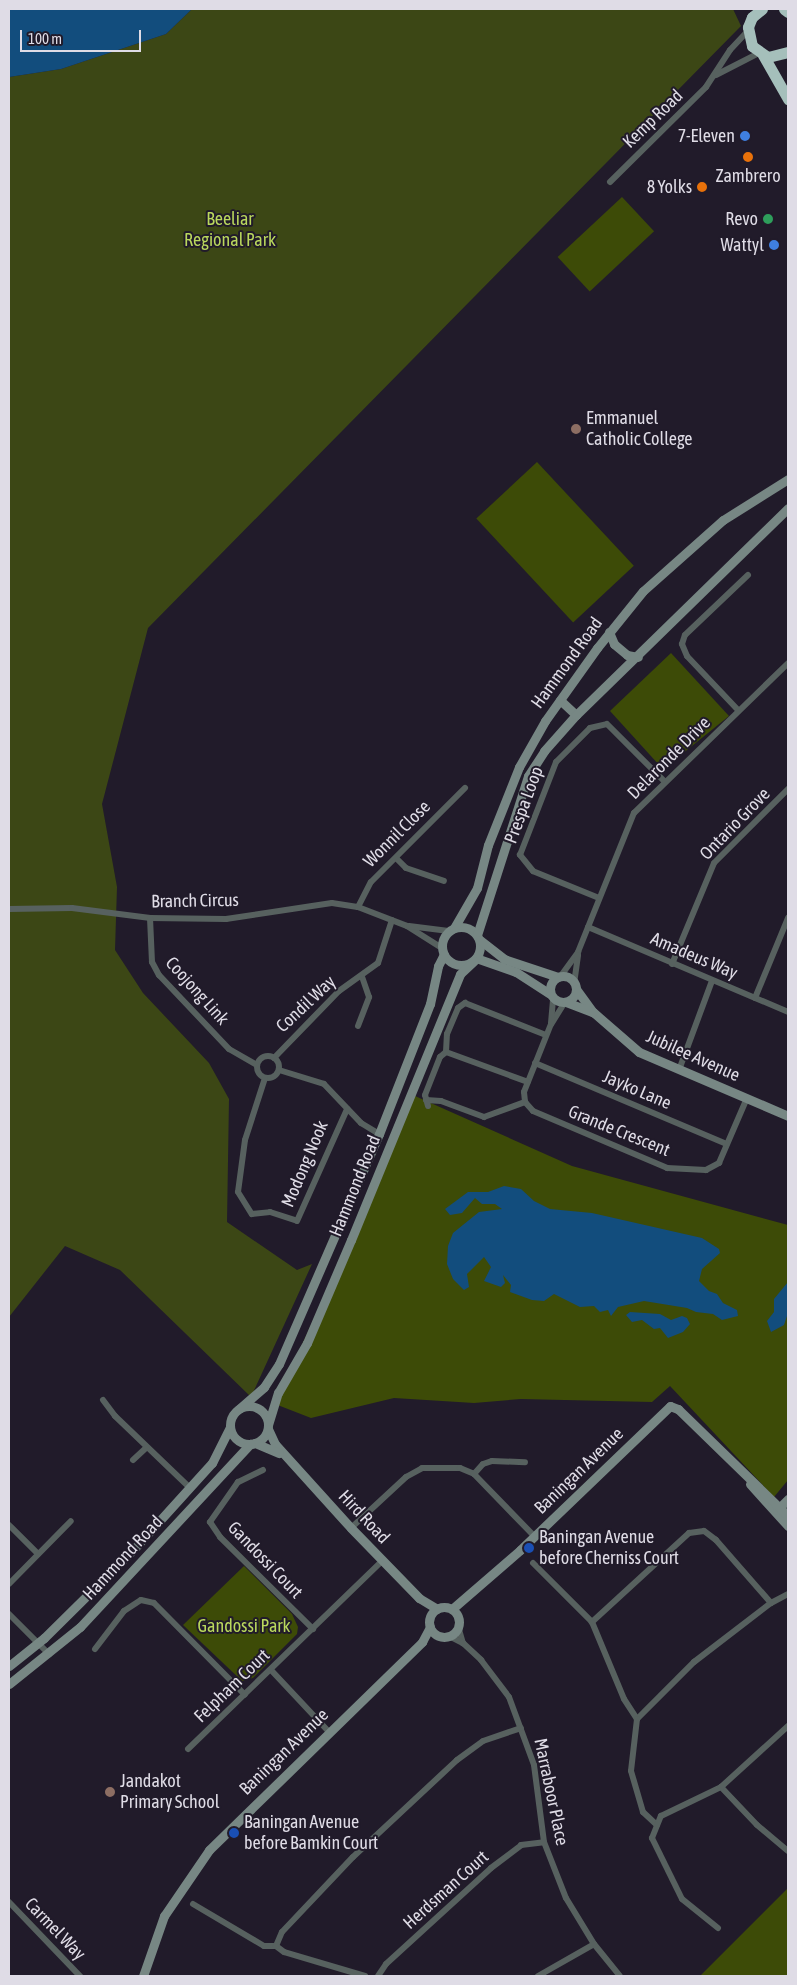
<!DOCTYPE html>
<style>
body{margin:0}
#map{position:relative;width:797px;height:1985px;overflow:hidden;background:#211b2a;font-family:"Asap Condensed",sans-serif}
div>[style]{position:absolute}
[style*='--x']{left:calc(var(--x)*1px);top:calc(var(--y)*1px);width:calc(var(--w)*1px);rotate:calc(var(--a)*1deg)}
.green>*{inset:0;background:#3d4b07;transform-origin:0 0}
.forest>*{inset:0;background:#3c4715}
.water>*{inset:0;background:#124d7d}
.street>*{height:6px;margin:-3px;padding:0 3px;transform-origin:3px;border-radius:3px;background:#57615f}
.street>.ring{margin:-3px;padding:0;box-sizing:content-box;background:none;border:6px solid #57615f;border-radius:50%}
.secondary>*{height:9px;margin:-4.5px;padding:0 4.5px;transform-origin:4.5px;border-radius:4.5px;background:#778784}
.secondary>.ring{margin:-4.5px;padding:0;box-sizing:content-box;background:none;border:9px solid #778784;border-radius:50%}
.highway>*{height:11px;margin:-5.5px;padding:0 5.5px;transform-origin:5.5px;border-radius:5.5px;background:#a5bfbb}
.dots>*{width:14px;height:14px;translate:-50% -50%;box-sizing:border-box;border:2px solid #211b2a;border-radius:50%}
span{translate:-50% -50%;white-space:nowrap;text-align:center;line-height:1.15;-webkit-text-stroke:4px #211b2a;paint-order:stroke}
.street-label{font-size:18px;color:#dfdce6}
.poi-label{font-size:18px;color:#dfdce6}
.right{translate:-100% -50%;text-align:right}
.left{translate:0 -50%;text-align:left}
.park-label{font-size:18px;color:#bad85d}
.frame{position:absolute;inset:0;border:10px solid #dfdce6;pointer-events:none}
.scale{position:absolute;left:20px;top:30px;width:121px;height:22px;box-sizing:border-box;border:2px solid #dfdce6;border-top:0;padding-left:6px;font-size:15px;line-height:18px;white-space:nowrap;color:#dfdce6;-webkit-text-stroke:4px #211b2a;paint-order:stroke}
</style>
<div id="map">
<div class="green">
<i style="left:622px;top:197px;width:47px;height:88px;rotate:47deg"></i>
<i style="left:537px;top:462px;width:142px;height:83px;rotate:47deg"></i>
<i style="clip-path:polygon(671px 653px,729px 716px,666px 767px,660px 766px,610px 711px)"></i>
<i style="clip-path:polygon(415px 1096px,572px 1166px,788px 1225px,788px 1480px,774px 1497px,670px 1386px,652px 1402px,521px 1399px,474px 1403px,394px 1398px,311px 1418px,275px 1404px)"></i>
<i style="clip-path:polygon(244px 1566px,292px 1614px,298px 1627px,297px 1634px,253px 1678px,242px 1681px,183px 1625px)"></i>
<i style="clip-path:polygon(788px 1888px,788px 1976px,700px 1976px)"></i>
</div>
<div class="forest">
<i style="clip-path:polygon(192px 9px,733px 9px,741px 26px,148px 628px,102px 804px,117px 887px,115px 950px,143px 993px,209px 1063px,229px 1099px,227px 1222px,297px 1270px,312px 1264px,251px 1397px,120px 1270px,65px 1246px,9px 1317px,9px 77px,61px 69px,166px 34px)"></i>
</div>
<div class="water">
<i style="clip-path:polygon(9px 9px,192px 9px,166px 34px,61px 69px,9px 77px)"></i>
<i style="clip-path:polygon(504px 1186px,521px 1189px,534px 1201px,550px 1209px,592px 1213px,702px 1238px,719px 1249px,720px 1253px,702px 1269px,699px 1281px,709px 1291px,717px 1294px,723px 1303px,737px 1310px,738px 1316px,722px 1320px,713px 1314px,696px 1312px,687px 1308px,644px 1301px,618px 1307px,611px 1316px,608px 1310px,600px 1312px,594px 1306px,580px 1307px,554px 1294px,544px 1301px,532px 1300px,510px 1292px,511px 1285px,503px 1275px,505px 1283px,501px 1287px,484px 1281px,491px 1267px,484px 1257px,467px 1274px,469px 1287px,464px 1290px,453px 1279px,447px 1264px,448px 1246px,453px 1233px,479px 1212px,502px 1209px,495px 1204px,482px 1204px,475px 1198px,462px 1213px,450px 1215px,445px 1209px,468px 1192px,488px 1192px)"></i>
<i style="clip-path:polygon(788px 1282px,788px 1313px,784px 1325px,771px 1332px,767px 1321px,774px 1312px,774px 1299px)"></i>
<i style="clip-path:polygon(630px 1312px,660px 1314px,671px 1320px,682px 1316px,687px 1318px,690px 1324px,683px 1332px,668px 1338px,660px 1328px,654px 1329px,642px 1320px,632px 1322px,626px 1315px)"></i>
</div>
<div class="street">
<i style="--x:716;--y:75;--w:48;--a:-27.1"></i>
<i style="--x:610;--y:182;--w:135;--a:-44.7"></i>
<i style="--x:706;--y:87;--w:44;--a:-57"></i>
<i style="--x:730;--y:50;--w:25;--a:-47"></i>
<i style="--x:738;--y:710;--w:74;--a:-133.4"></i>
<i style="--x:687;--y:656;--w:13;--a:-113"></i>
<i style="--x:682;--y:644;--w:9;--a:-72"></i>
<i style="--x:685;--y:635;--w:87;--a:-43.6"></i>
<i style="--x:396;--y:858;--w:14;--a:45"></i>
<i style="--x:406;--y:868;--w:40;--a:18.9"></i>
<i style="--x:599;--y:898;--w:71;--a:-157.8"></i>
<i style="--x:533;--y:871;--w:21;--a:-129"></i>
<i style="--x:520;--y:855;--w:100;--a:-68.8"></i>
<i style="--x:556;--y:762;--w:48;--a:-45"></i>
<i style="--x:590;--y:728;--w:17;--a:-13"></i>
<i style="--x:607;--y:724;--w:82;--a:45"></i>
<i style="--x:358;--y:907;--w:28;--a:-63"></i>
<i style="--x:371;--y:882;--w:133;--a:-45"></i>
<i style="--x:9;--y:909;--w:63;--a:-0.9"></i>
<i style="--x:72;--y:908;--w:79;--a:7.3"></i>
<i style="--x:150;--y:918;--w:76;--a:0.8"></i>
<i style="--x:226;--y:919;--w:107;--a:-8.6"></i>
<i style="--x:332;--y:903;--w:26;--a:9"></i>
<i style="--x:358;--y:907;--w:53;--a:21.2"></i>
<i style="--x:407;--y:926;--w:41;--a:32.2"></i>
<i style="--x:150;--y:918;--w:44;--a:87.4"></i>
<i style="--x:152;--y:962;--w:15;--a:62"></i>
<i style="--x:159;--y:975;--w:102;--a:46.6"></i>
<i style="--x:229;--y:1049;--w:32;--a:30"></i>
<i style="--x:409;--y:926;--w:40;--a:7.1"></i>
<i style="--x:588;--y:927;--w:217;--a:23"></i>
<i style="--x:672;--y:964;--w:109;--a:-67.4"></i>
<i style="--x:714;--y:863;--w:105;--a:-45"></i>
<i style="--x:560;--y:977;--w:31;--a:-54"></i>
<i style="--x:578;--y:952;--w:150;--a:-68.1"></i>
<i style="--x:634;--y:813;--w:215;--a:-44.2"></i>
<i style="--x:574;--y:984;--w:29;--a:-82"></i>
<i style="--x:755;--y:998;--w:87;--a:-67.6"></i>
<i style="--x:565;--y:1002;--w:26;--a:122"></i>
<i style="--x:551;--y:1024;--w:73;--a:111.7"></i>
<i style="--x:524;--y:1092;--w:10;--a:84"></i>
<i style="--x:525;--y:1102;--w:12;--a:48"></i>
<i style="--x:533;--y:1111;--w:146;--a:23"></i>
<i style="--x:667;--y:1168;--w:39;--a:3"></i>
<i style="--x:706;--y:1170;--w:15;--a:-28"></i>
<i style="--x:719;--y:1163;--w:71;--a:-66.7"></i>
<i style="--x:551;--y:1023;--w:25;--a:-85"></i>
<i style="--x:358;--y:1026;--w:31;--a:-69"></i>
<i style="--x:369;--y:997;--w:21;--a:-109"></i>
<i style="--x:446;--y:1052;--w:18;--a:-87"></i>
<i style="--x:447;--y:1034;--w:28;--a:-67"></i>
<i style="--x:458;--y:1008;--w:9;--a:-36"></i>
<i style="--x:465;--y:1003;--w:87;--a:21.6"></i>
<i class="ring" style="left:257px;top:1056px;width:16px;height:16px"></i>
<i style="--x:274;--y:1058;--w:93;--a:-45.9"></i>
<i style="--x:339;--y:991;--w:48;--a:-35.7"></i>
<i style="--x:378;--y:963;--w:45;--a:-72"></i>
<i style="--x:535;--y:1063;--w:208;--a:22.9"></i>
<i style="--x:279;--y:1070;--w:47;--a:17.3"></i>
<i style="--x:324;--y:1084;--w:54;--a:46.5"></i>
<i style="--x:361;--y:1123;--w:21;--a:31"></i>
<i style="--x:679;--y:1070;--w:95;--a:-69.7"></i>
<i style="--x:265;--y:1078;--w:65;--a:107.9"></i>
<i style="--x:245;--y:1140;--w:52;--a:97.7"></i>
<i style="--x:238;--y:1192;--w:26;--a:58"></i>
<i style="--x:252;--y:1214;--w:18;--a:-6"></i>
<i style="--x:270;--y:1212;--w:28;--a:18"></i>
<i style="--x:297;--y:1221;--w:123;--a:-65.9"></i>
<i style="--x:426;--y:1100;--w:15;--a:4"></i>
<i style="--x:441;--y:1101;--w:46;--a:20.4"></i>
<i style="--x:484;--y:1117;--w:44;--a:-20.1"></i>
<i style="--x:428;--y:1106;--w:11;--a:-105"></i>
<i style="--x:425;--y:1095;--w:41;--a:-68.5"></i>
<i style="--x:440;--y:1057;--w:8;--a:-40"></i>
<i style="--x:446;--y:1052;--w:87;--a:20.1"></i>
<i style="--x:103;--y:1400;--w:20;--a:53"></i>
<i style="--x:115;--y:1416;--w:104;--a:43.8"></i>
<i style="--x:133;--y:1460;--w:18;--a:-43"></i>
<i style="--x:263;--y:1470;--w:28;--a:154"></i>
<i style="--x:238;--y:1482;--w:49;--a:125"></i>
<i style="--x:210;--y:1522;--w:18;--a:56"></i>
<i style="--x:220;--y:1537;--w:131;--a:44.7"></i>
<i style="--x:474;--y:1474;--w:13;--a:-48"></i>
<i style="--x:483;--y:1464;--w:9;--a:-18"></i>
<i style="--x:492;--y:1461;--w:33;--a:2"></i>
<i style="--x:9;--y:1525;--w:41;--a:45"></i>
<i style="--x:351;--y:1528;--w:75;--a:-42.8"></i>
<i style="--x:406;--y:1477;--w:18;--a:-29"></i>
<i style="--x:422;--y:1468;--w:38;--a:0"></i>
<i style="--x:460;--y:1468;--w:15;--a:23"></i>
<i style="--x:474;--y:1474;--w:88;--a:45.9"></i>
<i style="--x:533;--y:1563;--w:83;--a:45"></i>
<i style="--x:9;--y:1584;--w:88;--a:-45.5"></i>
<i style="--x:771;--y:1603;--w:84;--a:-131.1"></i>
<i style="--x:716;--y:1540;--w:15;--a:-143"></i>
<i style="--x:704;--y:1531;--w:15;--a:172"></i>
<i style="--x:689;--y:1533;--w:132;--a:137.5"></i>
<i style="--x:592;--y:1622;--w:83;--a:67.4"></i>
<i style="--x:624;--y:1699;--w:24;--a:57"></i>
<i style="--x:637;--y:1719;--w:81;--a:-45"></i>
<i style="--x:694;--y:1662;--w:97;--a:-37.5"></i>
<i style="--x:771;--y:1603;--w:19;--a:-28"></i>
<i style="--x:9;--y:1614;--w:57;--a:45"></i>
<i style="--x:458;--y:1626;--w:18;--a:74"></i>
<i style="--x:449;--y:1636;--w:16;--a:27"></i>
<i style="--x:463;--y:1643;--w:25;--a:43"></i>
<i style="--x:481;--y:1660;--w:46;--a:52.9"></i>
<i style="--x:509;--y:1697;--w:72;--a:69.8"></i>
<i style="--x:534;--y:1765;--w:78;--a:82.6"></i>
<i style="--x:544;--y:1842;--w:60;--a:68.6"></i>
<i style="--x:566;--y:1898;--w:54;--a:58.7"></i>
<i style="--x:594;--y:1944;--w:41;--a:50.9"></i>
<i style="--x:95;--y:1649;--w:48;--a:-52.7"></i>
<i style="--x:124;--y:1611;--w:20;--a:-33"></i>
<i style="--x:141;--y:1600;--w:13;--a:13"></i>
<i style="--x:154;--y:1603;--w:129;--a:45.3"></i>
<i style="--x:271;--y:1670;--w:85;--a:46.9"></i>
<i style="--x:637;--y:1719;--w:52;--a:96.6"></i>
<i style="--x:631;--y:1771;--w:43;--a:73.7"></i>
<i style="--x:643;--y:1812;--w:19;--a:43"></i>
<i style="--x:188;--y:1749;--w:270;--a:-44.1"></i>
<i style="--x:721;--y:1787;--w:52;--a:46.5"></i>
<i style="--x:757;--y:1825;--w:40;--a:40"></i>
<i style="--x:9;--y:1902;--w:103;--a:46.2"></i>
<i style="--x:193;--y:1904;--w:82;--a:30.6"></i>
<i style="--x:264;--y:1946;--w:12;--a:0"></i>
<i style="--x:718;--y:1928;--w:46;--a:-141.1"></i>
<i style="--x:682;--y:1899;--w:68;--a:-116.2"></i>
<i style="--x:652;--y:1838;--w:24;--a:-68"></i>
<i style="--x:661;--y:1816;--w:67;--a:-25.8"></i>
<i style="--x:721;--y:1787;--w:91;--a:-42.3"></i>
<i style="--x:365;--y:1976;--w:84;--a:-163.5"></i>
<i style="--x:284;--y:1952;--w:10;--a:-143"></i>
<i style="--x:276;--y:1946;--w:15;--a:-67"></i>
<i style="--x:282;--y:1932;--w:103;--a:-46.6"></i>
<i style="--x:353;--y:1857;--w:142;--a:-43"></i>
<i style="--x:457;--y:1760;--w:32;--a:-36"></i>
<i style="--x:483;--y:1741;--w:40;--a:-18.9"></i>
<i style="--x:378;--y:1976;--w:14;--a:-56"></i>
<i style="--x:386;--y:1964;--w:142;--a:-42.4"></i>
<i style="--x:491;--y:1868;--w:38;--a:-37"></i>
<i style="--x:521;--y:1845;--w:23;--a:-7"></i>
<i style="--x:538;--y:1976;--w:64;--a:-29.7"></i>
</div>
<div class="secondary">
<i style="--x:609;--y:632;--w:13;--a:67"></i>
<i style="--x:614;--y:644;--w:17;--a:40"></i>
<i style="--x:627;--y:655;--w:11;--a:10"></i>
<i style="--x:560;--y:700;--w:22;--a:43"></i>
<i class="ring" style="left:442px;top:927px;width:29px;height:29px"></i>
<i style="--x:454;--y:928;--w:46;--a:-60.1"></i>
<i style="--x:477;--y:888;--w:44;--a:-75.7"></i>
<i style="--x:488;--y:845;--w:84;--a:-68.3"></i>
<i style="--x:519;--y:767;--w:53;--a:-60.5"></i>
<i style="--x:545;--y:721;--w:90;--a:-54.5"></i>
<i style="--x:597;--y:648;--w:73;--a:-51.1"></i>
<i style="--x:643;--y:591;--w:107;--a:-41.6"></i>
<i style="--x:723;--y:520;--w:77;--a:-32.2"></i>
<i style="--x:477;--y:935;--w:167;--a:-72.2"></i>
<i style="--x:528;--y:776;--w:30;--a:-57"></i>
<i style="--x:544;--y:751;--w:48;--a:-48.4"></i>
<i style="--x:576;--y:715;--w:296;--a:-44.3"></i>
<i style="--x:480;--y:940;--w:31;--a:38"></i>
<i style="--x:504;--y:959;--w:57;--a:18.4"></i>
<i style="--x:476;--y:958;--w:42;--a:19.3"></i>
<i style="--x:516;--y:972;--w:40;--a:32.9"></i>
<i class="ring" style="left:550px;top:976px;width:17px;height:17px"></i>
<i style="--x:576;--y:989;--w:29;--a:54"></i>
<i style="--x:593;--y:1012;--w:61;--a:41"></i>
<i style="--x:639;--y:1052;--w:162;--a:23.2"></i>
<i style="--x:566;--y:1002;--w:28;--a:21"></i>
<i class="ring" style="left:230px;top:1406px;width:29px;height:29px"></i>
<i style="--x:240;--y:1408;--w:32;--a:-41"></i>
<i style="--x:264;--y:1387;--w:27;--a:-57"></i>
<i style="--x:279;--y:1364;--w:251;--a:-66.5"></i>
<i style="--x:379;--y:1134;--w:140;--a:-68.6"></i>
<i style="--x:430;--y:1004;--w:39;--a:-78"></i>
<i style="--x:438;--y:966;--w:13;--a:-63"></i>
<i style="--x:268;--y:1425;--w:34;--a:-73"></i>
<i style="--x:278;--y:1393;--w:58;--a:-59.9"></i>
<i style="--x:307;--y:1343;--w:112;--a:-66.9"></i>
<i style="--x:351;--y:1240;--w:287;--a:-67.7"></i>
<i style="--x:460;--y:974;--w:19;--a:-43"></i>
<i style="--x:268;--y:1429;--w:17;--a:65"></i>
<i style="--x:275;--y:1444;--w:113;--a:47.9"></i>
<i style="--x:351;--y:1528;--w:98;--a:45.8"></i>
<i style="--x:419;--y:1598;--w:21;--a:31"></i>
<i style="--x:255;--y:1443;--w:26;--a:23"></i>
<i style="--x:750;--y:1484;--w:57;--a:47.9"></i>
<i style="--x:777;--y:1510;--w:16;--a:-45"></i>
<i class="ring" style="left:429px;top:1607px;width:21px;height:21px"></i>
<i style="--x:452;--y:1609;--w:90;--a:-40.9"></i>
<i style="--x:520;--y:1550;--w:208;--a:-43.8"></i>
<i style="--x:670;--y:1406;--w:9;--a:21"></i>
<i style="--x:678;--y:1409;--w:153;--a:44.2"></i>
<i style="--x:9;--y:1666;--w:45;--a:-38.7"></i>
<i style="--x:44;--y:1638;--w:125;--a:-44.7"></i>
<i style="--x:133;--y:1550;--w:118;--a:-47.8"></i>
<i style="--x:212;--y:1463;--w:40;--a:-63.4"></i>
<i style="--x:9;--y:1684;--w:91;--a:-38.8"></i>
<i style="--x:80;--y:1627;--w:250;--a:-47.1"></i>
<i style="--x:143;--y:1976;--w:64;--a:-70.7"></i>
<i style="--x:164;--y:1916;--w:80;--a:-55.7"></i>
<i style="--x:209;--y:1850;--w:298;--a:-44.3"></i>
<i style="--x:422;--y:1642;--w:17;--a:-62"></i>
</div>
<div class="highway">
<i style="--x:762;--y:9;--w:13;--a:141"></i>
<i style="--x:752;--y:17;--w:11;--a:112"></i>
<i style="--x:748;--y:27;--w:19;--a:78"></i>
<i style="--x:752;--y:46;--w:19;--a:35"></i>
<i style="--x:768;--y:57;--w:21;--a:-14"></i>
<i style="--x:784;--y:9;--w:5;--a:37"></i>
<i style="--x:763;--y:55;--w:51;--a:60.4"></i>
</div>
<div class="dots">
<i style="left:745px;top:136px;background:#3f7fe0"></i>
<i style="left:748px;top:157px;background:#e8710a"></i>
<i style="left:702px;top:187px;background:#e8710a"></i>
<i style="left:768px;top:219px;background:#2e9e5b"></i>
<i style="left:774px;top:245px;background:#3f7fe0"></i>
<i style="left:576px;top:429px;background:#8d6e63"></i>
<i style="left:529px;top:1548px;background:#1a4fb4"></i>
<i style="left:110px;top:1792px;background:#8d6e63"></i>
<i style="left:234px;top:1833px;background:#1a4fb4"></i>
</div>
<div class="street-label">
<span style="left:653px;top:119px;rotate:-44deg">Kemp Road</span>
<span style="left:567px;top:663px;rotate:-54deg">Hammond Road</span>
<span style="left:669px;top:758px;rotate:-45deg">Delaronde Drive</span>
<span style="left:524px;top:805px;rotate:-70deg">Prespa Loop</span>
<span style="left:735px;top:824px;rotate:-46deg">Ontario Grove</span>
<span style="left:397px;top:834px;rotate:-45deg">Wonnil Close</span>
<span style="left:195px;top:901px;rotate:-1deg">Branch Circus</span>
<span style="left:694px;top:956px;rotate:23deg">Amadeus Way</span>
<span style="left:197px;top:991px;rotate:48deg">Coojong Link</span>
<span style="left:306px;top:1004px;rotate:-43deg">Condil Way</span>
<span style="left:693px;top:1056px;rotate:24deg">Jubilee Avenue</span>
<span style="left:637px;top:1090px;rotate:23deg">Jayko Lane</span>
<span style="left:619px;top:1131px;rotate:22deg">Grande Crescent</span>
<span style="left:305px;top:1164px;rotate:-67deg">Modong Nook</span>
<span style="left:355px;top:1186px;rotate:-68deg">Hammond Road</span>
<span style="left:579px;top:1471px;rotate:-44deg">Baningan Avenue</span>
<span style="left:364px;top:1517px;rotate:47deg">Hird Road</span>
<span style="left:123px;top:1558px;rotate:-47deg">Hammond Road</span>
<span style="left:265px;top:1560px;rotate:46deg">Gandossi Court</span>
<span style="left:232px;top:1686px;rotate:-44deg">Felpham Court</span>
<span style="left:284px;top:1752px;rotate:-44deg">Baningan Avenue</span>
<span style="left:551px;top:1792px;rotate:78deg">Marraboor Place</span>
<span style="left:446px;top:1890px;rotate:-42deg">Herdsman Court</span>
<span style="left:55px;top:1929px;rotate:46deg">Carmel Way</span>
</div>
<div class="poi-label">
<span class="right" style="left:735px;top:136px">7-Eleven</span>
<span style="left:748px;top:176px">Zambrero</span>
<span class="right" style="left:692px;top:187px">8 Yolks</span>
<span class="right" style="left:758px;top:219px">Revo</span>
<span class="right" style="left:764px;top:245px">Wattyl</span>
<span class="left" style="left:586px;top:429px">Emmanuel<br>Catholic College</span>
<span class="left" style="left:539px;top:1548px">Baningan Avenue<br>before Cherniss Court</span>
<span class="left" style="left:120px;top:1792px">Jandakot<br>Primary School</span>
<span class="left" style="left:244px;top:1833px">Baningan Avenue<br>before Bamkin Court</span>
</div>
<div class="park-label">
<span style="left:230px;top:230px">Beeliar<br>Regional Park</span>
<span style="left:244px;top:1626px">Gandossi Park</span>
</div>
<div class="frame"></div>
<div class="scale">100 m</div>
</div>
